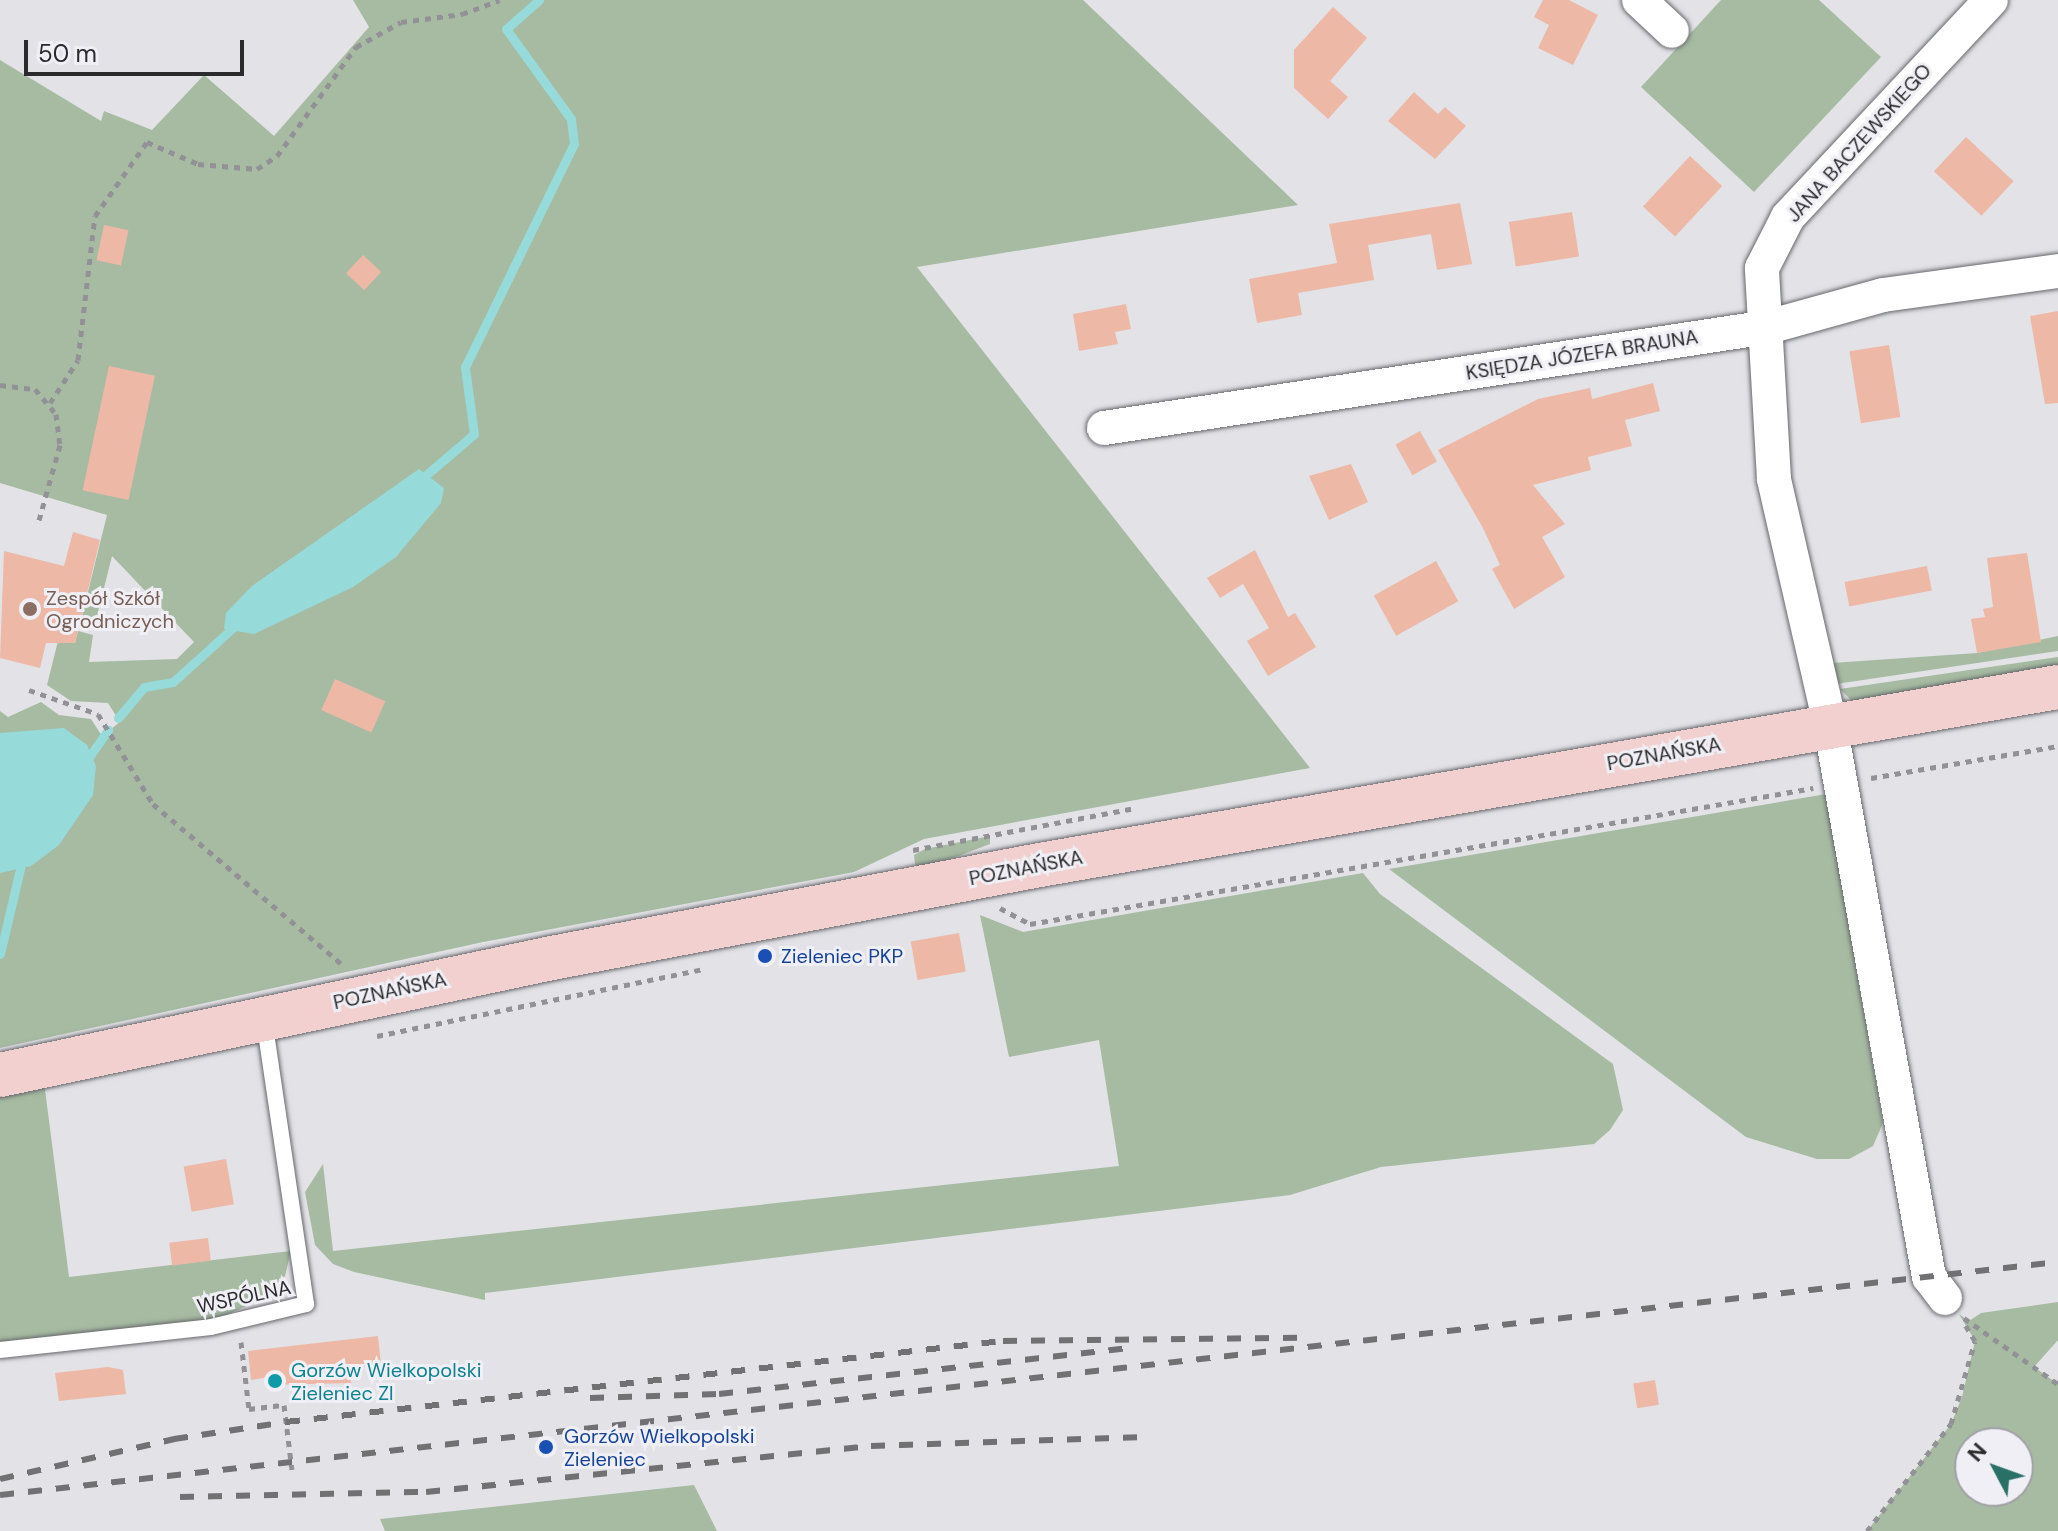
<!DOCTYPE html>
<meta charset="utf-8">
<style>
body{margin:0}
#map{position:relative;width:2058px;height:1531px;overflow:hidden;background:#e2e2e7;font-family:"DM Sans",sans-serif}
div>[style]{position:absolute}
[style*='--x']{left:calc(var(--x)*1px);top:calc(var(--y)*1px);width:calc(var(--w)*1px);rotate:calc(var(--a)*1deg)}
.green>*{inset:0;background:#a6bba2}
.water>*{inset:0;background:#97dada}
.stream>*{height:9px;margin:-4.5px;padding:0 4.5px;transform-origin:4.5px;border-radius:4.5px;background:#97dada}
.building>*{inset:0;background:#eeb8a7;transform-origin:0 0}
.path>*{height:5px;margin-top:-2.5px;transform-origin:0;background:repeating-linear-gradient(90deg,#929296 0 6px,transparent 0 12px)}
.roads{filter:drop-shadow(0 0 2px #67686c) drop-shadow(0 0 2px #67686c)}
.lane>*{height:16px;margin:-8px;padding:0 8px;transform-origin:8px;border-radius:8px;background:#fff}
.street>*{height:34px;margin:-17px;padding:0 17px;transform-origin:17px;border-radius:17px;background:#fff}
.secondary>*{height:44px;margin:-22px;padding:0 22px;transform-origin:22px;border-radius:22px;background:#f1d0cf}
.rail>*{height:6px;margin-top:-3px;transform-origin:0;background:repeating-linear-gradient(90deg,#717174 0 14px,transparent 0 28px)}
.dots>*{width:22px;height:22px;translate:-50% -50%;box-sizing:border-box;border:4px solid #efeff5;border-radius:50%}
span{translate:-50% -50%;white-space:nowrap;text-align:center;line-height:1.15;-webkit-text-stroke:6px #efeff5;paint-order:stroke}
.street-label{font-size:20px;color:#2b2b2d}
.education-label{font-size:20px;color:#785e54}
.left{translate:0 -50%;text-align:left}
.transit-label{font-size:20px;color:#164399}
.culture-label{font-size:20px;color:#0d838f}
.north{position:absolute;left:1954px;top:1427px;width:80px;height:80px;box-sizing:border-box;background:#efeff5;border:2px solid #a1a1a5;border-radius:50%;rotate:311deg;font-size:22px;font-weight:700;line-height:32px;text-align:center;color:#2b2b2d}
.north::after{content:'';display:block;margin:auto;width:28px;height:36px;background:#297066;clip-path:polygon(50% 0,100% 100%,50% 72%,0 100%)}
.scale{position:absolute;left:24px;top:40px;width:220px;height:36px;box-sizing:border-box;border:4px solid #2b2b2d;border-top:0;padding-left:10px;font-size:24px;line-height:28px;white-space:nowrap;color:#2b2b2d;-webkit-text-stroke:6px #efeff5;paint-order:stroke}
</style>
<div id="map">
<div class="green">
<i style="clip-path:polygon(353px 0,1083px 0,1298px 205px,917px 267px,1310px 768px,924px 839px,854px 872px,483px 942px,0 1048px,0 711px,8px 717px,41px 702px,59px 715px,91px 719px,102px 736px,120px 722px,108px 703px,71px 701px,47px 685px,58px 641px,75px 643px,78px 631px,93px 635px,89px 662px,177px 659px,194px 642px,112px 556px,95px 624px,81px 620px,107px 515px,0 483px,0 60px,101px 121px,104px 111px,152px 130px,204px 75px,274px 136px,369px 27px)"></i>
<i style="clip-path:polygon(1721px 0,1819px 0,1881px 57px,1754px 192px,1641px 87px)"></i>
<i style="clip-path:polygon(2058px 636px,2058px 651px,1836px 684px,1832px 663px,1977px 653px)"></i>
<i style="clip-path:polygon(2058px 657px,2058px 671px,1867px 702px,1851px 700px,1840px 689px)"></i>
<i style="clip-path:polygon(1826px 794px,1883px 1123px,1873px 1146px,1849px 1159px,1817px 1159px,1746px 1137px,1389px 869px)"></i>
<i style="clip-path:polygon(990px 836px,990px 844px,916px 872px,914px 855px,925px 849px)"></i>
<i style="clip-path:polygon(1363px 873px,1380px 894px,1613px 1064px,1623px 1110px,1610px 1130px,1594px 1144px,1381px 1167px,1290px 1195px,485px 1293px,485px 1300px,354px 1272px,333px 1264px,315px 1245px,305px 1192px,323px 1164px,333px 1251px,1119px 1166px,1099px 1040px,1009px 1057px,980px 915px,1023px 932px)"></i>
<i style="clip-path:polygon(42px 1066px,69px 1277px,291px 1251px,285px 1276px,256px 1302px,219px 1318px,0 1350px,0 1075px)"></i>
<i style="clip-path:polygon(evenodd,2058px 1302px,2058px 1340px,2034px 1367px,2058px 1384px,2058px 1531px,1867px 1531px,1951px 1424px,1962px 1397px,1975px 1341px,1959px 1314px,1969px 1321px,1981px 1313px,2058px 1302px,1970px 1443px,2018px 1443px,2018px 1491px,1970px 1491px,1970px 1443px)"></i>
<i style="clip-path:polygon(694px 1485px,717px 1531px,385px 1531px,380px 1519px)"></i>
</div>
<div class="water">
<i style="clip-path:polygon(419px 469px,444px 488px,441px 503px,396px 557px,353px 587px,254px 634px,224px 629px,226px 613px,252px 586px)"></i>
<i style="clip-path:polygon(64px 728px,87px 745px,96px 766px,93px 795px,59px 845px,31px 866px,0 873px,0 733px)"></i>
</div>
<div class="stream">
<i style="--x:419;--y:481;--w:72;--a:-40.5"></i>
<i style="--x:474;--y:434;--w:68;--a:-97.7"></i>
<i style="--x:465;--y:367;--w:248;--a:-64"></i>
<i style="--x:574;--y:144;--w:25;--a:-97"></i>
<i style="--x:571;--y:119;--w:111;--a:-125.8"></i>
<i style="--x:506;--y:29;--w:44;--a:-41.3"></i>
<i style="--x:118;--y:718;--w:40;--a:-50"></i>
<i style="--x:144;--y:687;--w:29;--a:-10"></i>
<i style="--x:173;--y:682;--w:86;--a:-42.2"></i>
<i style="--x:84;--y:764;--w:42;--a:-54.8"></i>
<i style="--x:0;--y:954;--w:101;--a:-76.8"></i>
</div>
<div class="building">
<i style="clip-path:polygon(1543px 0,1569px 0,1598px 15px,1573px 65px,1538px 48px,1549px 25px,1534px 17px)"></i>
<i style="clip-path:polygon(1333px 7px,1367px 38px,1330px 81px,1348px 97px,1328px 119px,1294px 88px,1294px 50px)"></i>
<i style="clip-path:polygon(1414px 92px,1438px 114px,1445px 107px,1466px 126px,1435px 159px,1388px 121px)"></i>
<i style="left:1966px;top:137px;width:65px;height:47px;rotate:43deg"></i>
<i style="left:1690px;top:156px;width:44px;height:69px;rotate:43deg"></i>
<i style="clip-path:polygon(1460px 203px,1472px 264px,1437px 270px,1431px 234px,1368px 245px,1374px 280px,1298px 293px,1302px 315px,1257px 323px,1249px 279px,1337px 263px,1329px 224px)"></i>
<i style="left:1572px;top:212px;width:45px;height:64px;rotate:81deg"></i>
<i style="left:104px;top:225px;width:25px;height:36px;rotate:12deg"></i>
<i style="left:363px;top:255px;width:25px;height:25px;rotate:43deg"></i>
<i style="clip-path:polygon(1126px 304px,1131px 329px,1115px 332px,1118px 344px,1079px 351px,1073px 314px)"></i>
<i style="clip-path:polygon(2058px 311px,2058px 403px,2045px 404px,2030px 316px)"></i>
<i style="left:1889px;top:345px;width:73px;height:40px;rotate:81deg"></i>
<i style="left:109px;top:366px;width:47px;height:127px;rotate:12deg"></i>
<i style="clip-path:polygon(1653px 383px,1660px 411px,1625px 420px,1632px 446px,1588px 457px,1591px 470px,1533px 485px,1565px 524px,1542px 537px,1565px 577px,1514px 609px,1492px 569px,1500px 565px,1483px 528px,1438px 450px,1538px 399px,1590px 388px,1592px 399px)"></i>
<i style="left:1420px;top:431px;width:35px;height:28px;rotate:61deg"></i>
<i style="clip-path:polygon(1351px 464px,1368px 502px,1329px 520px,1309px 476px)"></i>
<i style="clip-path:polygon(73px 532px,100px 540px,75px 643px,46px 643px,40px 668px,0 658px,4px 551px,64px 566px)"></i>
<i style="clip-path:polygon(1255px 550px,1288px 617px,1295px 613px,1316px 647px,1268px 676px,1247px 641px,1269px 628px,1243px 584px,1220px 598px,1207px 578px)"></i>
<i style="clip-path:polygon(2027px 553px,2041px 642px,1977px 653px,1971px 619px,1985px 617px,1983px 609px,1993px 607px,1987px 558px)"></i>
<i style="left:1436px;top:561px;width:46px;height:71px;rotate:61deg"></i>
<i style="left:1927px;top:566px;width:25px;height:84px;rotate:79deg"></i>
<i style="left:335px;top:679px;width:55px;height:34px;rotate:24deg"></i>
<i style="left:959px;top:933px;width:39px;height:49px;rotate:80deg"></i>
<i style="left:226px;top:1159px;width:46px;height:43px;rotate:80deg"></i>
<i style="left:208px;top:1238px;width:23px;height:39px;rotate:83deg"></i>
<i style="clip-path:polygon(378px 1336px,381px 1365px,350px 1368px,351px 1383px,270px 1385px,269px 1377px,251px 1380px,248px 1351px)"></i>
<i style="clip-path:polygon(108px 1367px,123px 1370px,126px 1394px,59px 1401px,55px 1373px)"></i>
<i style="left:1655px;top:1380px;width:25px;height:22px;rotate:81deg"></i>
</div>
<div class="path">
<i style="--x:0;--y:385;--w:35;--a:7"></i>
<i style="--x:35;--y:389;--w:33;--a:50"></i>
<i style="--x:56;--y:414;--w:31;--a:83"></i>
<i style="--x:60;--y:445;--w:78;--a:105.6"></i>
<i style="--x:50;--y:403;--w:51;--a:-56.9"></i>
<i style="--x:78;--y:360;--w:145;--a:-83.3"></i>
<i style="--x:95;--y:216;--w:90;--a:-54.9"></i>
<i style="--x:147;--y:142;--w:56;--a:23.3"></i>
<i style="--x:198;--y:164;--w:59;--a:4.8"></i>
<i style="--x:257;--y:169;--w:24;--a:-33"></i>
<i style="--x:277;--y:156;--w:135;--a:-54.1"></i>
<i style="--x:356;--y:47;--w:51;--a:-29.1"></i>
<i style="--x:401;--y:22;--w:62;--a:-7.5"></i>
<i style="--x:462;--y:14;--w:40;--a:-20.2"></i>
<i style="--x:29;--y:690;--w:73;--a:19.2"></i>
<i style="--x:98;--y:714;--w:105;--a:58.6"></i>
<i style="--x:153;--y:804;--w:249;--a:40.3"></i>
<i style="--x:1871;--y:778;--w:190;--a:-9.7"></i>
<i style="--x:913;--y:850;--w:222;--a:-10.7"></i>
<i style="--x:1000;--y:908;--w:34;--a:28"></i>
<i style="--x:1030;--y:924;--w:795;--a:-9.85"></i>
<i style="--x:377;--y:1036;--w:334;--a:-11.6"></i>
<i style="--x:1964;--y:1318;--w:115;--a:35.1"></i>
<i style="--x:241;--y:1342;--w:67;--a:83.2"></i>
<i style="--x:249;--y:1409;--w:35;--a:-7"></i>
<i style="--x:284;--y:1405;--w:65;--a:83"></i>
<i style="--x:1867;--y:1531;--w:136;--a:-51.9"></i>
<i style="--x:1951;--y:1424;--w:86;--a:-73.9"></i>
<i style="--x:1975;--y:1341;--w:23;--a:-121"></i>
</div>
<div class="roads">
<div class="lane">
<i style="--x:0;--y:1350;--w:212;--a:-6.2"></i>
<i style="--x:211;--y:1327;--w:98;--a:-13.6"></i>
<i style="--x:306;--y:1304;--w:286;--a:-98.4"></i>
</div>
<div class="street">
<i style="--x:1639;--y:0;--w:45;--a:43.2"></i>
<i style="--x:1104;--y:428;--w:672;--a:-8.65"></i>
<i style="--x:1768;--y:327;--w:119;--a:-15.5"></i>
<i style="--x:1883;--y:295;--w:177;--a:-7.8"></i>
<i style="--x:1945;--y:1298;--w:26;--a:-127"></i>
<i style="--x:1929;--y:1277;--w:562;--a:-100.15"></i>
<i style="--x:1830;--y:724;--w:251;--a:-102.9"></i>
<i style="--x:1774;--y:479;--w:211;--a:-93.3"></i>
<i style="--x:1762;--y:268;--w:57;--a:-63"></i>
<i style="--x:1788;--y:217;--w:297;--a:-46.9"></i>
</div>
<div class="secondary">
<i style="--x:0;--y:1075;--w:564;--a:-11.97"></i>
<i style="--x:552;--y:958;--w:497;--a:-10.8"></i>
<i style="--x:1040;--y:865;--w:1033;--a:-9.92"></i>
</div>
</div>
<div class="rail">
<i style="--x:590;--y:1398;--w:129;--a:-1.8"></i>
<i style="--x:719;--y:1394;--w:415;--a:-6.4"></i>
<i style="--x:0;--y:1479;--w:179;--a:-12.9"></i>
<i style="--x:174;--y:1439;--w:113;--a:-8.6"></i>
<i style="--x:286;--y:1422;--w:722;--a:-6.45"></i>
<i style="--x:1003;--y:1341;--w:299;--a:-0.6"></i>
<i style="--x:0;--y:1495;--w:2071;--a:-6.46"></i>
<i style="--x:180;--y:1497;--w:246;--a:-1.2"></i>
<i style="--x:426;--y:1492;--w:447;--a:-5.9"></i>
<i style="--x:871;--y:1446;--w:275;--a:-1.9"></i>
</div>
<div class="dots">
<i style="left:30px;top:609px;background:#8d6e63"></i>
<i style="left:765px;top:956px;background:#1a4fb4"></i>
<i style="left:275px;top:1381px;background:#0f9aa8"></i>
<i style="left:546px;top:1447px;background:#1a4fb4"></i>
</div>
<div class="street-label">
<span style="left:1859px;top:143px;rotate:-48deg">JANA BACZEWSKIEGO</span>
<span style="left:1582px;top:355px;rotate:-9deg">KSIĘDZA JÓZEFA BRAUNA</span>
<span style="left:1664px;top:754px;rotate:-10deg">POZNAŃSKA</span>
<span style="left:1026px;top:868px;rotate:-11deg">POZNAŃSKA</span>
<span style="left:390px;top:991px;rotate:-12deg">POZNAŃSKA</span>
<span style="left:244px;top:1297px;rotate:-12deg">WSPÓLNA</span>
</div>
<div class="education-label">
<span class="left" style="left:46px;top:610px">Zespół Szkół<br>Ogrodniczych</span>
</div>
<div class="transit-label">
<span class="left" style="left:781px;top:956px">Zieleniec PKP</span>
<span class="left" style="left:564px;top:1448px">Gorzów Wielkopolski<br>Zieleniec</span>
</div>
<div class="culture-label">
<span class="left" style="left:291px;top:1382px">Gorzów Wielkopolski<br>Zieleniec Zl</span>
</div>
<div class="north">N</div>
<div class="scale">50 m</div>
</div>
